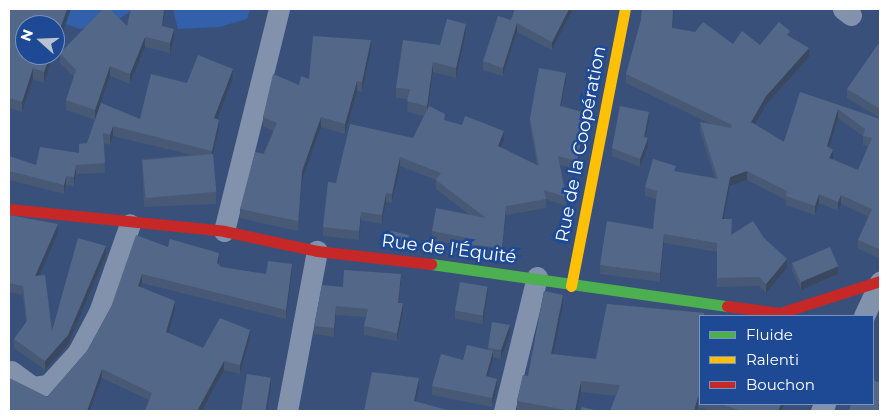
<!DOCTYPE html>
<meta charset="utf-8">
<style>
body{margin:0}
#map{position:relative;width:889px;height:420px;overflow:hidden;background:#39517a;font-family:Montserrat,sans-serif}
div>[style]{position:absolute}
[style*='--x']{left:calc(var(--x)*1px);top:calc(var(--y)*1px);width:calc(var(--w)*1px);rotate:calc(var(--a)*1deg)}
.green>*{inset:0;background:#3360ab}
.street>*{height:21px;margin:-10.5px;padding:0 10.5px;transform-origin:10.5px;border-radius:10.5px;background:#8292ad}
.fast>*{height:11px;margin:-5.5px;padding:0 5.5px;transform-origin:5.5px;border-radius:5.5px;background:#4caf50}
.slow>*{height:11px;margin:-5.5px;padding:0 5.5px;transform-origin:5.5px;border-radius:5.5px;background:#ffc107}
.jam>*{height:11px;margin:-5.5px;padding:0 5.5px;transform-origin:5.5px;border-radius:5.5px;background:#c62828}
.wall>*{inset:0;background:#475975}
.shaded-wall>*{inset:0;background:#3a485f}
.building>*{inset:0;background:#536788;transform-origin:0 0}
span{translate:-50% -50%;white-space:nowrap;text-align:center;line-height:1.15;-webkit-text-stroke:5px #1e4a95;paint-order:stroke}
.street-label{font-size:18px;color:#fff}
.frame{position:absolute;inset:0;border:10px solid #fff;pointer-events:none}
.legend{position:absolute;left:699px;top:315px;width:175px;height:90px;box-sizing:border-box;background:#1e4a95;border:1px solid #7892bf;margin:0;padding:6px 9px;list-style:none;font-size:15px;color:#fff}
.legend li{display:flex;align-items:center;gap:10px;height:25px}
.legend b{width:25px;border:1px solid #7892bf}
.north{position:absolute;left:15px;top:15px;width:50px;height:50px;box-sizing:border-box;background:#1e4a95;border:1px solid #7892bf;border-radius:50%;rotate:290deg;font-size:14px;font-weight:700;line-height:20px;text-align:center;color:#fff}
.north::after{content:'';display:block;margin:auto;width:18px;height:22px;background:#bac2d0;clip-path:polygon(50% 0,100% 100%,50% 72%,0 100%)}
</style>
<div id="map">
<div class="green">
<i style="clip-path:polygon(51px 9px,134px 9px,119px 19px,80px 29px,54px 20px)"></i>
<i style="clip-path:polygon(173px 9px,250px 9px,247px 19px,219px 27px,178px 29px)"></i>
</div>
<div class="street">
<i style="--x:843;--y:9;--w:10;--a:37"></i>
<i style="--x:224;--y:231;--w:229;--a:-76.1"></i>
<i style="--x:864;--y:316;--w:38;--a:-65"></i>
<i style="--x:11;--y:371;--w:27;--a:36"></i>
<i style="--x:33;--y:387;--w:15;--a:-8"></i>
<i style="--x:48;--y:385;--w:45;--a:-47.7"></i>
<i style="--x:78;--y:352;--w:45;--a:-62.3"></i>
<i style="--x:99;--y:312;--w:93;--a:-70.6"></i>
<i style="--x:287;--y:411;--w:163;--a:-79.4"></i>
<i style="--x:504;--y:411;--w:138;--a:-76.2"></i>
<i style="--x:821;--y:411;--w:8;--a:-60"></i>
</div>
<div class="fast">
<i style="--x:431;--y:264;--w:299;--a:8.1"></i>
</div>
<div class="slow">
<i style="--x:571;--y:286;--w:282;--a:-79"></i>
</div>
<div class="jam">
<i style="--x:9;--y:209;--w:216;--a:5.8"></i>
<i style="--x:224;--y:231;--w:95;--a:12.1"></i>
<i style="--x:317;--y:251;--w:115;--a:6.5"></i>
<i style="--x:727;--y:306;--w:53;--a:7.5"></i>
<i style="--x:780;--y:313;--w:105;--a:-17.7"></i>
</div>
<div class="wall">
<i style="clip-path:polygon(9px 9px,54px 55px,44px 83px,33px 79px,22px 112px,9px 108px)"></i>
<i style="clip-path:polygon(131px 9px,165px 9px,163px 26px,174px 39px,170px 53px,145px 47px,130px 84px,110px 76px,95px 120px,66px 110px,66px 100px,74px 77px,60px 63px,60px 53px,127px 26px)"></i>
<i style="clip-path:polygon(573px 9px,552px 50px,517px 32px,503px 76px,483px 70px,483px 61px,511px 20px)"></i>
<i style="clip-path:polygon(evenodd,642px 9px,674px 9px,672px 28px,733px 44px,760px 45px,790px 37px,809px 57px,766px 105px,755px 124px,784px 142px,800px 92px,880px 119px,880px 255px,879px 258px,858px 249px,858px 240px,869px 217px,841px 204px,838px 211px,819px 203px,815px 215px,786px 205px,786px 200px,747px 180px,730px 186px,723px 219px,731px 234px,764px 238px,787px 268px,766px 293px,759px 286px,717px 287px,717px 252px,664px 243px,660px 282px,600px 274px,600px 265px,653px 229px,656px 199px,645px 196px,645px 187px,676px 172px,715px 178px,700px 131px,700px 122px,713px 125px,626px 83px,626px 74px,641px 20px,642px 9px,838px 118px,863px 136px,863px 145px,868px 146px,858px 170px,833px 159px,829px 147px,838px 118px)"></i>
<i style="clip-path:polygon(466px 34px,456px 78px,433px 72px,428px 108px,445px 120px,504px 140px,501px 148px,537px 165px,530px 127px,530px 118px,566px 82px,562px 107px,587px 121px,577px 169px,560px 165px,566px 197px,566px 206px,546px 199px,546px 208px,506px 215px,502px 257px,468px 253px,468px 247px,432px 240px,432px 231px,470px 215px,436px 189px,436px 180px,400px 166px,392px 203px,386px 202px,382px 224px,361px 220px,359px 240px,323px 236px,323px 227px,336px 183px,413px 138px,424px 116px,407px 112px,408px 99px,396px 98px,396px 88px,440px 45px)"></i>
<i style="clip-path:polygon(880px 45px,880px 118px,847px 98px,847px 89px)"></i>
<i style="clip-path:polygon(371px 50px,362px 92px,357px 91px,345px 134px,321px 127px,302px 181px,298px 231px,240px 218px,240px 209px,273px 131px,263px 126px,263px 117px,299px 85px,309px 79px)"></i>
<i style="clip-path:polygon(233px 78px,217px 119px,219px 129px,213px 157px,216px 192px,216px 204px,144px 207px,142px 159px,192px 155px,113px 136px,110px 145px,104px 143px,105px 173px,76px 174px,74px 187px,66px 185px,64px 194px,9px 180px,9px 156px,36px 165px,79px 153px,79px 144px,87px 143px,101px 103px,140px 119px,187px 83px)"></i>
<i style="clip-path:polygon(649px 121px,646px 138px,648px 147px,640px 167px,612px 156px,612px 148px)"></i>
<i style="clip-path:polygon(9px 215px,58px 233px,39px 276px,52px 331px,106px 255px,68px 345px,45px 370px,14px 348px,14px 339px,26px 322px,23px 295px,9px 292px)"></i>
<i style="clip-path:polygon(389px 239px,409px 239px,407px 246px,389px 244px)"></i>
<i style="clip-path:polygon(168px 247px,219px 262px,219px 265px,221px 267px,266px 274px,292px 273px,286px 319px,142px 283px,140px 287px,175px 310px,168px 333px,203px 348px,250px 339px,240px 374px,224px 370px,202px 411px,145px 411px,149px 400px,102px 378px,90px 411px,9px 411px,9px 378px,47px 397px,87px 351px,111px 307px)"></i>
<i style="clip-path:polygon(792px 262px,838px 274px,801px 290px,792px 270px)"></i>
<i style="clip-path:polygon(401px 282px,399px 303px,403px 312px,397px 341px,364px 335px,364px 326px,366px 317px,336px 315px,334px 337px,314px 334px,314px 326px,343px 287px)"></i>
<i style="clip-path:polygon(544px 291px,563px 295px,563px 306px,553px 354px,596px 359px,607px 304px,704px 313px,704px 316px,700px 316px,700px 404px,784px 404px,782px 411px,711px 411px,698px 407px,697px 411px,610px 411px,616px 396px,581px 392px,577px 411px,517px 411px,517px 401px,523px 375px,528px 376px)"></i>
<i style="clip-path:polygon(488px 295px,483px 324px,455px 319px,455px 311px)"></i>
<i style="clip-path:polygon(510px 333px,501px 359px,493px 357px,488px 377px,497px 388px,492px 407px,432px 395px,432px 386px,463px 360px,488px 350px,488px 348px)"></i>
</div>
<div class="shaded-wall">
<i style="clip-path:polygon(67px 9px,71px 9px,55px 53px,55px 43px)"></i>
<i style="clip-path:polygon(164px 9px,165px 9px,162px 35px,162px 26px)"></i>
<i style="clip-path:polygon(569px 9px,573px 9px,552px 50px,552px 42px)"></i>
<i style="clip-path:polygon(673px 9px,674px 9px,672px 37px,672px 28px)"></i>
<i style="clip-path:polygon(517px 23px,517px 32px,503px 76px,503px 68px)"></i>
<i style="clip-path:polygon(466px 24px,466px 34px,456px 78px,456px 68px)"></i>
<i style="clip-path:polygon(174px 29px,174px 39px,170px 53px,170px 43px)"></i>
<i style="clip-path:polygon(145px 37px,145px 47px,130px 84px,130px 74px)"></i>
<i style="clip-path:polygon(371px 40px,371px 50px,362px 92px,362px 82px)"></i>
<i style="clip-path:polygon(809px 48px,809px 57px,766px 105px,751px 131px,751px 122px,766px 96px)"></i>
<i style="clip-path:polygon(50px 55px,54px 55px,44px 83px,44px 72px)"></i>
<i style="clip-path:polygon(433px 62px,433px 72px,427px 116px,427px 106px)"></i>
<i style="clip-path:polygon(110px 66px,110px 76px,95px 120px,95px 110px)"></i>
<i style="clip-path:polygon(33px 68px,33px 79px,22px 112px,22px 102px)"></i>
<i style="clip-path:polygon(233px 69px,233px 78px,214px 128px,214px 118px)"></i>
<i style="clip-path:polygon(566px 73px,566px 82px,560px 115px,560px 106px)"></i>
<i style="clip-path:polygon(357px 81px,357px 91px,345px 134px,345px 124px)"></i>
<i style="clip-path:polygon(838px 109px,838px 118px,827px 155px,827px 146px)"></i>
<i style="clip-path:polygon(649px 112px,649px 121px,644px 146px,644px 137px)"></i>
<i style="clip-path:polygon(587px 113px,587px 121px,577px 169px,577px 161px)"></i>
<i style="clip-path:polygon(321px 117px,321px 127px,302px 181px,298px 231px,302px 171px)"></i>
<i style="clip-path:polygon(219px 120px,219px 129px,212px 160px,212px 151px)"></i>
<i style="clip-path:polygon(113px 126px,113px 136px,110px 145px,110px 135px)"></i>
<i style="clip-path:polygon(504px 131px,504px 140px,498px 155px,498px 146px)"></i>
<i style="clip-path:polygon(648px 138px,648px 147px,640px 167px,640px 159px)"></i>
<i style="clip-path:polygon(833px 150px,833px 159px,829px 167px,829px 158px)"></i>
<i style="clip-path:polygon(400px 157px,400px 166px,392px 203px,392px 194px)"></i>
<i style="clip-path:polygon(76px 165px,76px 174px,74px 187px,74px 177px)"></i>
<i style="clip-path:polygon(747px 171px,747px 180px,730px 186px,722px 228px,722px 219px,730px 177px)"></i>
<i style="clip-path:polygon(66px 176px,66px 185px,64px 194px,64px 185px)"></i>
<i style="clip-path:polygon(386px 193px,386px 202px,382px 224px,382px 215px)"></i>
<i style="clip-path:polygon(819px 194px,819px 203px,815px 215px,815px 206px)"></i>
<i style="clip-path:polygon(841px 195px,841px 204px,838px 211px,838px 202px)"></i>
<i style="clip-path:polygon(506px 206px,506px 215px,502px 257px,502px 248px)"></i>
<i style="clip-path:polygon(361px 212px,361px 220px,359px 240px,359px 231px)"></i>
<i style="clip-path:polygon(58px 224px,58px 233px,35px 286px,35px 276px)"></i>
<i style="clip-path:polygon(664px 234px,664px 243px,660px 282px,660px 273px)"></i>
<i style="clip-path:polygon(106px 246px,106px 255px,68px 345px,45px 370px,45px 361px)"></i>
<i style="clip-path:polygon(880px 246px,880px 255px,879px 258px,879px 249px)"></i>
<i style="clip-path:polygon(219px 253px,219px 262px,217px 272px,217px 263px)"></i>
<i style="clip-path:polygon(787px 259px,787px 268px,766px 293px,766px 284px)"></i>
<i style="clip-path:polygon(292px 264px,292px 273px,286px 319px,286px 310px)"></i>
<i style="clip-path:polygon(838px 266px,838px 274px,801px 290px,801px 281px)"></i>
<i style="clip-path:polygon(142px 274px,142px 283px,138px 295px,138px 286px)"></i>
<i style="clip-path:polygon(401px 274px,401px 282px,398px 311px,398px 303px)"></i>
<i style="clip-path:polygon(488px 287px,488px 295px,483px 324px,483px 315px)"></i>
<i style="clip-path:polygon(563px 295px,563px 306px,551px 365px,551px 354px)"></i>
<i style="clip-path:polygon(175px 301px,175px 310px,166px 341px,166px 332px)"></i>
<i style="clip-path:polygon(403px 303px,403px 312px,397px 341px,397px 333px)"></i>
<i style="clip-path:polygon(336px 306px,336px 315px,334px 337px,334px 328px)"></i>
<i style="clip-path:polygon(510px 325px,510px 333px,501px 359px,501px 350px)"></i>
<i style="clip-path:polygon(250px 330px,250px 339px,240px 374px,240px 365px)"></i>
<i style="clip-path:polygon(493px 351px,493px 360px,486px 385px,486px 376px)"></i>
<i style="clip-path:polygon(224px 361px,224px 370px,202px 411px,197px 411px)"></i>
<i style="clip-path:polygon(102px 369px,102px 378px,90px 411px,87px 411px)"></i>
<i style="clip-path:polygon(271px 378px,271px 387px,267px 411px,266px 411px)"></i>
<i style="clip-path:polygon(419px 378px,419px 389px,414px 411px,414px 401px)"></i>
<i style="clip-path:polygon(497px 379px,497px 388px,492px 407px,492px 398px)"></i>
<i style="clip-path:polygon(581px 381px,581px 392px,577px 411px,575px 411px)"></i>
<i style="clip-path:polygon(698px 396px,698px 407px,697px 411px,694px 411px)"></i>
<i style="clip-path:polygon(781px 404px,784px 404px,782px 411px,778px 411px)"></i>
</div>
<div class="building">
<i style="clip-path:polygon(9px 9px,67px 9px,55px 43px,55px 25px,25px 25px,25px 55px,50px 55px,44px 72px,33px 68px,22px 102px,9px 98px)"></i>
<i style="clip-path:polygon(103px 9px,110px 9px,127px 26px,131px 9px,164px 9px,162px 26px,174px 29px,170px 43px,145px 37px,130px 74px,110px 66px,95px 110px,66px 100px,76px 70px,60px 53px)"></i>
<i style="clip-path:polygon(515px 9px,569px 9px,552px 42px,517px 23px,503px 68px,483px 61px,498px 16px,511px 20px)"></i>
<i style="clip-path:polygon(evenodd,642px 9px,673px 9px,672px 28px,695px 32px,703px 22px,733px 44px,742px 31px,760px 45px,779px 22px,790px 31px,787px 35px,809px 48px,766px 96px,751px 122px,784px 142px,800px 92px,880px 119px,880px 246px,879px 249px,858px 240px,872px 209px,841px 195px,838px 202px,819px 194px,815px 206px,786px 196px,787px 191px,747px 171px,730px 177px,722px 219px,732px 219px,731px 235px,753px 221px,764px 238px,787px 259px,766px 284px,759px 277px,717px 278px,717px 243px,664px 234px,660px 273px,600px 265px,607px 221px,653px 229px,657px 191px,645px 187px,653px 159px,676px 166px,674px 171px,718px 179px,700px 122px,731px 128px,732px 125px,626px 74px,641px 20px,642px 9px,838px 109px,865px 129px,863px 136px,872px 138px,858px 170px,829px 158px,833px 150px,827px 146px,838px 109px)"></i>
<i style="clip-path:polygon(447px 19px,466px 24px,456px 68px,433px 62px,427px 106px,407px 101px,410px 89px,396px 88px,403px 40px,440px 45px)"></i>
<i style="clip-path:polygon(313px 36px,371px 40px,362px 82px,357px 81px,345px 124px,321px 117px,302px 171px,298px 221px,240px 209px,255px 152px,264px 154px,277px 123px,263px 117px,273px 74px,299px 85px,301px 76px,309px 79px)"></i>
<i style="clip-path:polygon(878px 44px,880px 45px,880px 109px,847px 89px)"></i>
<i style="clip-path:polygon(198px 55px,233px 69px,214px 118px,219px 120px,212px 151px,113px 126px,110px 135px,103px 133px,105px 163px,76px 165px,74px 177px,66px 176px,64px 185px,9px 171px,9px 156px,36px 165px,40px 147px,79px 153px,79px 144px,87px 143px,101px 103px,140px 119px,151px 74px,187px 83px)"></i>
<i style="clip-path:polygon(539px 68px,566px 73px,560px 106px,587px 113px,577px 161px,558px 156px,566px 197px,544px 190px,546px 199px,506px 206px,502px 248px,468px 244px,468px 238px,432px 231px,436px 208px,486px 218px,436px 180px,441px 173px,400px 157px,392px 194px,386px 193px,382px 215px,361px 212px,359px 231px,323px 227px,328px 182px,336px 183px,350px 124px,413px 138px,429px 106px,445px 114px,444px 120px,462px 125px,465px 116px,504px 131px,498px 146px,539px 166px,530px 118px)"></i>
<i style="clip-path:polygon(620px 106px,649px 112px,644px 137px,648px 138px,640px 159px,612px 148px)"></i>
<i style="left:213px;top:154px;width:38px;height:71px;rotate:85deg"></i>
<i style="clip-path:polygon(9px 215px,58px 224px,35px 276px,45px 275px,52px 331px,78px 238px,106px 246px,68px 335px,45px 361px,14px 339px,27px 321px,23px 286px,9px 283px)"></i>
<i style="clip-path:polygon(391px 231px,409px 235px,407px 241px,389px 239px)"></i>
<i style="clip-path:polygon(136px 235px,168px 247px,170px 239px,219px 253px,217px 263px,221px 267px,266px 274px,268px 261px,292px 264px,286px 310px,142px 274px,138px 286px,175px 301px,166px 332px,203px 348px,220px 318px,250px 330px,240px 365px,224px 361px,197px 411px,145px 411px,152px 393px,102px 369px,87px 411px,14px 411px,9px 409px,9px 378px,47px 397px,87px 351px,111px 307px)"></i>
<i style="left:830px;top:247px;width:21px;height:41px;rotate:67deg"></i>
<i style="clip-path:polygon(344px 270px,401px 274px,398px 303px,403px 303px,397px 333px,364px 326px,368px 309px,336px 306px,334px 328px,314px 326px,322px 285px,343px 287px)"></i>
<i style="left:460px;top:282px;width:28px;height:29px;rotate:10deg"></i>
<i style="clip-path:polygon(544px 291px,563px 295px,551px 354px,596px 359px,607px 304px,704px 313px,704px 316px,700px 316px,700px 397px,698px 396px,694px 411px,610px 411px,620px 385px,581px 381px,575px 411px,571px 411px,517px 401px,523px 375px,528px 376px)"></i>
<i style="clip-path:polygon(492px 322px,510px 325px,501px 350px,488px 348px)"></i>
<i style="clip-path:polygon(467px 345px,493px 351px,486px 376px,497px 379px,492px 398px,432px 386px,441px 354px,463px 360px)"></i>
<i style="clip-path:polygon(372px 372px,419px 378px,414px 401px,451px 411px,364px 411px)"></i>
<i style="left:247px;top:374px;width:24px;height:37px;rotate:9deg"></i>
<i style="clip-path:polygon(873px 380px,880px 383px,880px 398px,878px 406px,880px 406px,880px 411px,849px 411px,851px 404px,873px 404px)"></i>
<i style="clip-path:polygon(721px 404px,781px 404px,778px 411px,742px 411px)"></i>
<i style="clip-path:polygon(582px 407px,598px 411px,580px 411px)"></i>
</div>
<div class="street-label">
<span style="left:581px;top:144px;rotate:-79deg">Rue de la Coopération</span>
<span style="left:449px;top:249px;rotate:7deg">Rue de l'Équité</span>
</div>
<div class="frame"></div>
<ul class="legend">
<li><b style="height:6px;background:#4caf50"></b>Fluide</li>
<li><b style="height:6px;background:#ffc107"></b>Ralenti</li>
<li><b style="height:6px;background:#c62828"></b>Bouchon</li>
</ul>
<div class="north">N</div>
</div>
